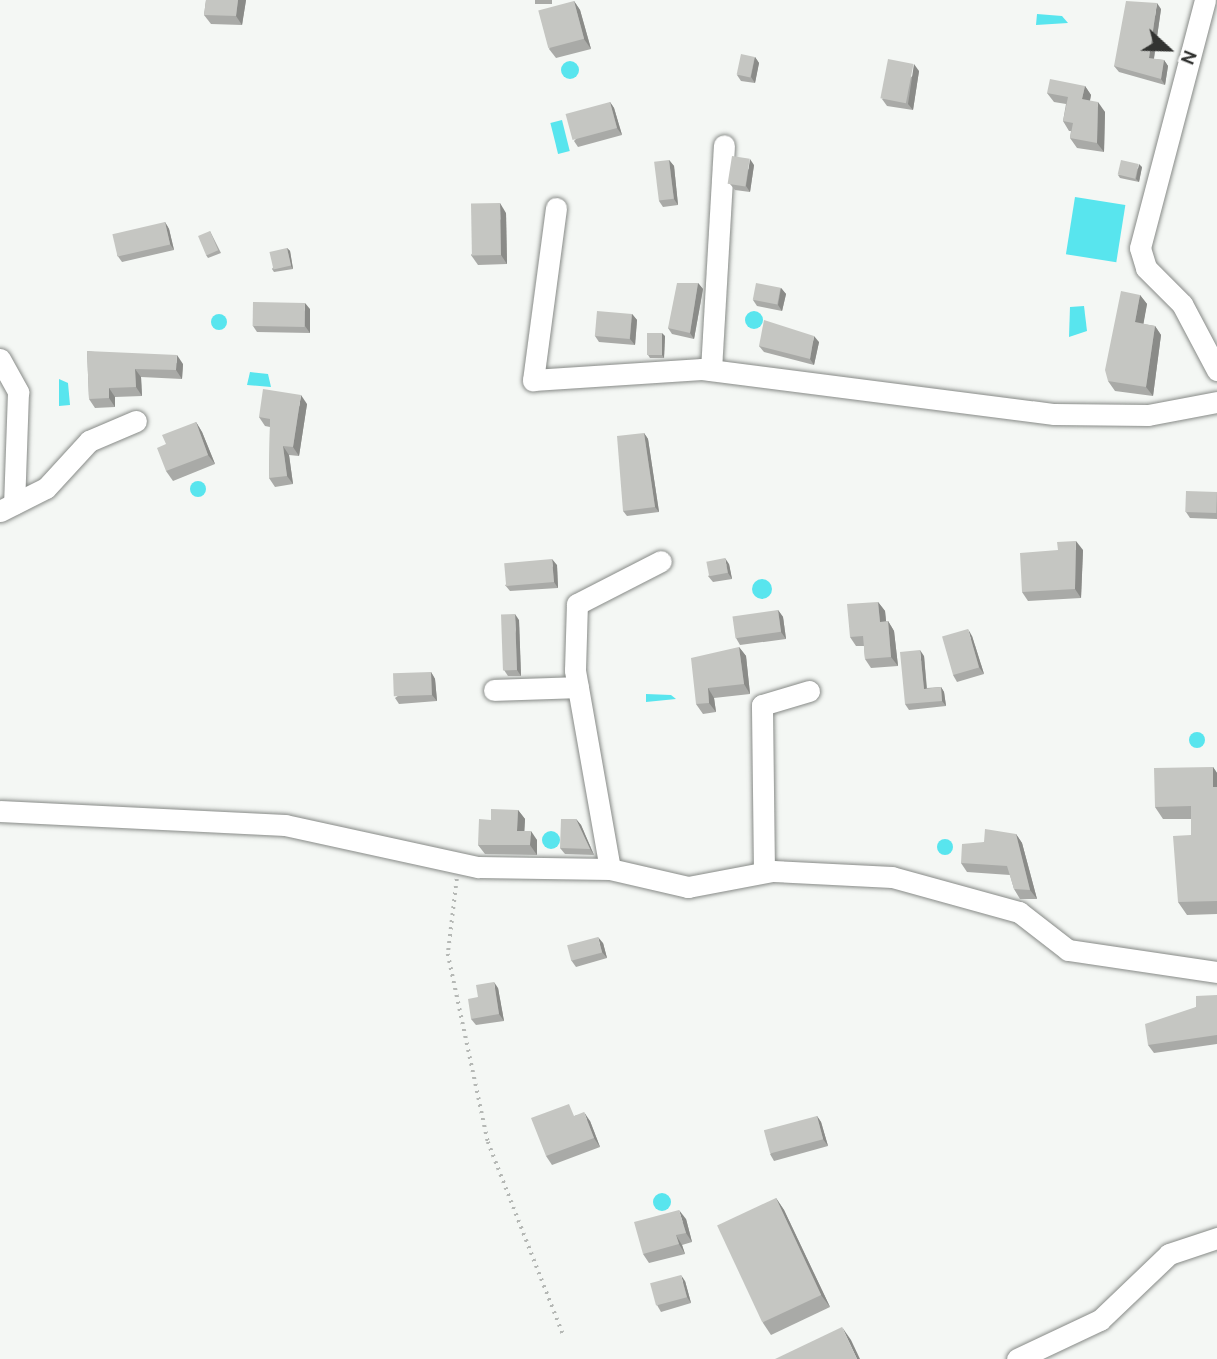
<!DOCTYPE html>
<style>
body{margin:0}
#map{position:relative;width:1217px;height:1359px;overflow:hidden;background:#f4f7f4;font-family:Overpass,sans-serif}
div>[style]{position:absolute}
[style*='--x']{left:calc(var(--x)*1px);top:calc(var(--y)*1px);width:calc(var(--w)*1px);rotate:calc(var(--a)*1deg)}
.water>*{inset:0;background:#58e5ee;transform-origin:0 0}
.round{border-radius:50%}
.path>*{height:3.5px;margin-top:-1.75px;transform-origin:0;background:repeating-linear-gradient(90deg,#b5b8b5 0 2px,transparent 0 7px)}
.roads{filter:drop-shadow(0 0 2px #878a87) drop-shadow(0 0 2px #878a87)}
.minor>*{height:21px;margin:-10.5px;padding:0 10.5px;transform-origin:10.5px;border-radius:10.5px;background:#fff}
.wall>*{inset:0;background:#a9aaa7;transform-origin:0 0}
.shaded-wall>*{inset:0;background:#8a8b88}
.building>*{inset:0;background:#c5c6c2;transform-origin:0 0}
span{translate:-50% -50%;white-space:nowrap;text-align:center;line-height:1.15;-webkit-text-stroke:7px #fff;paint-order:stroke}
.north{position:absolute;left:1133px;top:14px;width:70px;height:70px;-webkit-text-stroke:5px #fff;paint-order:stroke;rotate:112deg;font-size:19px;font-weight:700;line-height:28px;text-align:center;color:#323331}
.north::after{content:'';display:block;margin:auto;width:24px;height:32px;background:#323331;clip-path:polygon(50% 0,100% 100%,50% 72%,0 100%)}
</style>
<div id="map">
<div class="water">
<i style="clip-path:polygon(1037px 14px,1062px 16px,1068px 23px,1036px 25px)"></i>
<i class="round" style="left:561px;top:61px;width:18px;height:18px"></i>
<i style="left:562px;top:120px;width:32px;height:12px;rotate:76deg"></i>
<i style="left:1075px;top:197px;width:51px;height:58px;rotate:9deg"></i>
<i style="clip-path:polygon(1084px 306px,1087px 331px,1069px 337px,1070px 307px)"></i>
<i class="round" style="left:745px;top:311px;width:18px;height:18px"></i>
<i class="round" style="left:211px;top:314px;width:16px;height:16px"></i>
<i style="clip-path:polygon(250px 372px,268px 374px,271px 387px,247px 385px)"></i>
<i style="clip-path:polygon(59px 379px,68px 383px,70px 405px,59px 406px)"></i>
<i class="round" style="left:190px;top:481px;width:16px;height:16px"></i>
<i class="round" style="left:752px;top:579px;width:20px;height:20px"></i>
<i style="clip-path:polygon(646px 694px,671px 695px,676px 699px,646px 702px)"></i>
<i class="round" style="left:1189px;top:732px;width:16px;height:16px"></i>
<i class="round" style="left:542px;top:831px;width:18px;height:18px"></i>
<i class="round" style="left:937px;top:839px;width:16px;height:16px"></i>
<i class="round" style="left:653px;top:1193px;width:18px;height:18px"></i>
</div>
<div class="path">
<i style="--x:457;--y:879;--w:76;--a:96.8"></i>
<i style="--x:448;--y:954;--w:192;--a:78"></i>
<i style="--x:488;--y:1142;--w:209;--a:68.7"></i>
</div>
<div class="roads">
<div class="minor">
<i style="--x:1205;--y:0;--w:256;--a:104.7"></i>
<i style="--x:1140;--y:248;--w:21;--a:73"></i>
<i style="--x:1146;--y:268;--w:51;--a:45"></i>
<i style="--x:1182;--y:304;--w:75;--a:62.1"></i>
<i style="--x:556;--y:208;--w:174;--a:97.6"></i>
<i style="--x:533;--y:380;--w:169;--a:-3.7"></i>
<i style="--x:702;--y:369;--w:355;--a:7.3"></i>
<i style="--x:1054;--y:414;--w:94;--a:0.6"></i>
<i style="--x:1148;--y:415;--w:70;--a:-10.7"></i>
<i style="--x:0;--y:359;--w:38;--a:61"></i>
<i style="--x:18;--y:392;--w:112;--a:92"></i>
<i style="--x:711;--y:370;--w:225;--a:-86.7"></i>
<i style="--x:0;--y:511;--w:51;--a:-26.6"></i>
<i style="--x:46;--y:488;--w:64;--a:-47.5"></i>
<i style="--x:89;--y:441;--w:51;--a:-23.1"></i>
<i style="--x:494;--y:690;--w:84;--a:-2"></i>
<i style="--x:0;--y:811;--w:285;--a:2.8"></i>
<i style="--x:285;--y:825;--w:198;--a:12.3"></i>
<i style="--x:478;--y:867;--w:132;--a:0.9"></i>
<i style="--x:610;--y:869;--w:80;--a:13"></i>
<i style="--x:688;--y:887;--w:86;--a:-10.7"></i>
<i style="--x:773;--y:871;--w:119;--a:2.9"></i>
<i style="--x:892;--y:877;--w:132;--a:15.4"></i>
<i style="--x:1019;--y:912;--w:62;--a:37.8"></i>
<i style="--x:1068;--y:950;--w:151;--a:8.4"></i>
<i style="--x:610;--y:869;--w:202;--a:-100"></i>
<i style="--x:575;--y:670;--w:66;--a:-88.3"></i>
<i style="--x:577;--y:604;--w:94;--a:-27.1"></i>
<i style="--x:764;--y:872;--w:167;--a:-90.7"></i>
<i style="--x:762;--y:705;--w:49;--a:-16.6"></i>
<i style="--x:1017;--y:1359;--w:92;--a:-25.2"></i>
<i style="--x:1100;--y:1320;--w:95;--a:-43.7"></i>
<i style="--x:1169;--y:1254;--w:51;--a:-18.4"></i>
</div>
</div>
<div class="wall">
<i style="clip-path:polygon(206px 0,246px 0,242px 25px,211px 24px,204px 15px)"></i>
<i style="left:535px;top:0;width:17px;height:4px"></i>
<i style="clip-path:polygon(574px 1px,580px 10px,591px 49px,556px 58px,549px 49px)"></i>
<i style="clip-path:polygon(1161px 9px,1154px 59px,1164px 60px,1168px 66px,1165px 85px,1119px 72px,1114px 66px)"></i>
<i style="clip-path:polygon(755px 57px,759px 63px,755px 83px,741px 81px,737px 75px)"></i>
<i style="clip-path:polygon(919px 71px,913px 110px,887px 106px,882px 99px)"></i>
<i style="clip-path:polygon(1085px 86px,1091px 95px,1090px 101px,1105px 112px,1104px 152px,1077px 148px,1070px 138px,1071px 131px,1069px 131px,1063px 121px,1066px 104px,1054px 102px,1047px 93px)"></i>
<i style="clip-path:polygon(610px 102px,614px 108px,622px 135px,578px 147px,574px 141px)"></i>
<i style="clip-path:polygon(669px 160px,674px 166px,678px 205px,663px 207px,659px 201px)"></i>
<i style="clip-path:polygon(754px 165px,750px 192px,735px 190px,730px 184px)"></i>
<i style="clip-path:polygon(1142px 167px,1139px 182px,1120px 178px,1118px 175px)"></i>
<i style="clip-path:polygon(506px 213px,507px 264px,478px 265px,471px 255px)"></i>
<i style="clip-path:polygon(165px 222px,169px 229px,174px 250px,122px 262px,117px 255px)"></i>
<i style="clip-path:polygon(210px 231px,221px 253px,208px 258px,206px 255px)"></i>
<i style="clip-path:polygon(287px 248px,290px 251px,293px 269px,274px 272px,272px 269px)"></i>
<i style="clip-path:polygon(698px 283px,703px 289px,694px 339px,672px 334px,668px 328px)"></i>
<i style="clip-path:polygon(781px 288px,786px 294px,782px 311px,757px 306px,753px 300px)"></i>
<i style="clip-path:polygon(1140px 295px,1147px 304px,1143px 324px,1155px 326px,1161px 335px,1153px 396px,1115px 391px,1108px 381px)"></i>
<i style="clip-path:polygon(310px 309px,310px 333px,257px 332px,253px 326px)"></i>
<i style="clip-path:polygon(632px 314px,637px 320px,635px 345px,599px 342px,595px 336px)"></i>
<i style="clip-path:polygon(665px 336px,664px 358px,650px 358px,648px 355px)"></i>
<i style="clip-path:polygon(819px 342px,814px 365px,764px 352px,759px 346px)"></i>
<i style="clip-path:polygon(87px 351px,183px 364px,182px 379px,141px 377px,142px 396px,115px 397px,115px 407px,95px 408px,89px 399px)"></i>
<i style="clip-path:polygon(307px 404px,299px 456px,289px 455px,293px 484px,275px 487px,269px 478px,270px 427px,265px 426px,259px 417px)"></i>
<i style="clip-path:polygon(196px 422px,202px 432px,215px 464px,173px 481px,166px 471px,166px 444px)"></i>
<i style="clip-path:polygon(644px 433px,648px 439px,659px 512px,627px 516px,623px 511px)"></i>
<i style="clip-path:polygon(1217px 492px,1217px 519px,1190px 518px,1186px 512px)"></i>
<i style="clip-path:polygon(1058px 550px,1083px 550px,1081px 598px,1028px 601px,1022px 592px)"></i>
<i style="clip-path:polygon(729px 564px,732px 579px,713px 582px,708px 576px)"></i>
<i style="clip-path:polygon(557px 565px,558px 588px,510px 591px,505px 585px)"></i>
<i style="clip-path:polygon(878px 602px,885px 611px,886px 621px,888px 621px,894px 631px,898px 666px,871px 668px,865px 659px,864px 646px,856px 646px,850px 637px)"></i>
<i style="clip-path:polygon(778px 610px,783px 617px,786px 639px,740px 645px,736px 638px)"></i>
<i style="clip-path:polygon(519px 620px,521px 676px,508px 676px,504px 670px)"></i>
<i style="clip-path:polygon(972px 636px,984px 674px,957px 682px,953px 675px)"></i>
<i style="clip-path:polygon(739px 647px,746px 656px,750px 694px,714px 698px,716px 712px,703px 714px,696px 704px)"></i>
<i style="clip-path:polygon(924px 656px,927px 688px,941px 687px,944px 692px,946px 706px,909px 710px,905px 704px)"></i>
<i style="clip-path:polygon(431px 672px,435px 679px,437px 701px,399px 704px,395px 698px)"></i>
<i style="clip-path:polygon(1213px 767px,1217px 773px,1217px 914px,1187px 915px,1178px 902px,1191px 835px,1191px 819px,1163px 819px,1155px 807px)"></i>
<i style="clip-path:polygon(518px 810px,525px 819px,524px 831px,537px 840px,537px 855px,485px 854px,478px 845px,491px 820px)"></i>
<i style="clip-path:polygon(576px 819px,581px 825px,594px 855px,565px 854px,560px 848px)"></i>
<i style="clip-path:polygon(1016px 834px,1022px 843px,1037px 899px,1020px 899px,1014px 889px,1010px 875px,967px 872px,961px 863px,984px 842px)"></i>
<i style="clip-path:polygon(603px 943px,607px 958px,576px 967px,571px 960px)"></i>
<i style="clip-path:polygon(498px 988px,504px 1021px,476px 1025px,471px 1019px,478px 997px)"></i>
<i style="clip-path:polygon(1217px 995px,1217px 1044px,1154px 1053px,1148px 1045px,1196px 1007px)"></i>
<i style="clip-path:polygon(576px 1115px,590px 1121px,600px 1147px,552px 1165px,546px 1156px)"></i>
<i style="clip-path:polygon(817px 1116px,821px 1122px,828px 1146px,774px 1161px,770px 1154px)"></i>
<i style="clip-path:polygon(776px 1198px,784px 1210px,830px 1307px,771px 1335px,763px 1323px)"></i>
<i style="clip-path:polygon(686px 1219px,692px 1242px,682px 1245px,685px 1254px,649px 1263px,643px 1254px)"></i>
<i style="clip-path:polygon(685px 1281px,691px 1303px,661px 1312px,657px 1305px)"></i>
</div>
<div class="shaded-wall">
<i style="clip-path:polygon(238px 0,246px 0,242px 25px,236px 16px)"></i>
<i style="clip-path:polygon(574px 1px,580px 10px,591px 49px,584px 39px)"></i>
<i style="clip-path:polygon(1157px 3px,1161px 9px,1153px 64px,1149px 58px)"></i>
<i style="clip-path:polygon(755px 57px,759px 63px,755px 83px,751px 77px)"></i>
<i style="clip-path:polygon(1164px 60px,1168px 66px,1165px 85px,1161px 79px)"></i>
<i style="clip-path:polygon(914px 64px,919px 71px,913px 110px,908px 104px)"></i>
<i style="clip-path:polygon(1085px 86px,1091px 95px,1088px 109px,1082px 99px)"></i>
<i style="clip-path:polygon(610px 102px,614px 108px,622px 135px,617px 128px)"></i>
<i style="clip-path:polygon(1098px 102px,1105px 112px,1104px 152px,1097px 143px)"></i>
<i style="clip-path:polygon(750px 159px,754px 165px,750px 192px,746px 186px)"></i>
<i style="clip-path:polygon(669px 160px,674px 166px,678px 205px,674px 199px)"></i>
<i style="clip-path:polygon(1139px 164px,1142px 167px,1139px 182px,1136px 179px)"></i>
<i style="clip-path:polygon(500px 203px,506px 213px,507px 264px,501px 255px)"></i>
<i style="clip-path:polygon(165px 222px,169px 229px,174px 250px,170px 244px)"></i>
<i style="clip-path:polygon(287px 248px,290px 251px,293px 269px,291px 266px)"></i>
<i style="clip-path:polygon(698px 283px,703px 289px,694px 339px,690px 333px)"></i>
<i style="clip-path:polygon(781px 288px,786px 294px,782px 311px,778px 305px)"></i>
<i style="clip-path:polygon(1140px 295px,1147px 304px,1142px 332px,1135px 322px)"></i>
<i style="clip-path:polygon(305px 303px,310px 309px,310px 333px,305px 326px)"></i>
<i style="clip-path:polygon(632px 314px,637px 320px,635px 345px,630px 339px)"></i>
<i style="clip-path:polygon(1155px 326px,1161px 335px,1153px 396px,1146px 387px)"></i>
<i style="clip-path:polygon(662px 333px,665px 336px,664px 358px,662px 355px)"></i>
<i style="clip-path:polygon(814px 336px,819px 342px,814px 365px,810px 359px)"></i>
<i style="clip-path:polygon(177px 355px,183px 364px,182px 379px,176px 370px)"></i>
<i style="clip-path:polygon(135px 369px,141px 377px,142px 396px,136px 387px)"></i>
<i style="clip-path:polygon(109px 388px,115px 397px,115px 407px,109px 398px)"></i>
<i style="clip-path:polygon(301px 395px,307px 404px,299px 456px,293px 447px)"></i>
<i style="clip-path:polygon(196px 422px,202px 432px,215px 464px,208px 455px)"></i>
<i style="clip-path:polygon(644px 433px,648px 439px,659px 512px,655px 507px)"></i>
<i style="clip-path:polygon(283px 446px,289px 455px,293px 484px,287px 476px)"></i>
<i style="clip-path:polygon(1076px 541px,1083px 550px,1081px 598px,1075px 589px)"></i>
<i style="clip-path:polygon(725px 558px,729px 564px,732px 579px,728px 573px)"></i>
<i style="clip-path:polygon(552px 559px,557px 565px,558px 588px,554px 582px)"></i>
<i style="clip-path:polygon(878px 602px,885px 611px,887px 631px,880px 622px)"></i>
<i style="clip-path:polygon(778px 610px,783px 617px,786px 639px,781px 632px)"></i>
<i style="clip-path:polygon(515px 614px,519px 620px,521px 676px,517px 670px)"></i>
<i style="clip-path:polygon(888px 621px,894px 631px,898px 666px,891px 657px)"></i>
<i style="clip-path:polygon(968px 629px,972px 636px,984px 674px,979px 667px)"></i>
<i style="clip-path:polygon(739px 647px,746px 656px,750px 694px,744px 684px)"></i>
<i style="clip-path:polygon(920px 650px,924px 656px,927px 694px,924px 689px)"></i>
<i style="clip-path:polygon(431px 672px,435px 679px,437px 701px,432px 695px)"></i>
<i style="clip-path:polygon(941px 687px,944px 692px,946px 706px,942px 701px)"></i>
<i style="clip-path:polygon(708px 688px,714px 698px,716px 712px,709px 703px)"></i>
<i style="clip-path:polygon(1213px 767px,1217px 773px,1217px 793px,1213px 787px)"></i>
<i style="clip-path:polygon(518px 810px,525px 819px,524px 840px,517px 831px)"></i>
<i style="clip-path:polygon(576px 819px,581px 825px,594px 855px,590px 849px)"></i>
<i style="clip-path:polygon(531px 831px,537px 840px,537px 855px,530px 845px)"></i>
<i style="clip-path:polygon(1016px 834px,1022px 843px,1037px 899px,1030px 890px)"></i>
<i style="clip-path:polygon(598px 937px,603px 943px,607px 958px,602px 952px)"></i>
<i style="clip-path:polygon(494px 982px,498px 988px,504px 1021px,499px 1014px)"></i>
<i style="clip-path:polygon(584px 1112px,590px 1121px,600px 1147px,594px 1138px)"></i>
<i style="clip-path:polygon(817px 1116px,821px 1122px,828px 1146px,823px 1139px)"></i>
<i style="clip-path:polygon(776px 1198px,784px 1210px,830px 1307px,821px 1295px)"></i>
<i style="clip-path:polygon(679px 1210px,686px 1219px,692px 1242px,686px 1233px)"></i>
<i style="clip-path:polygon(676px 1235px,682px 1245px,685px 1254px,679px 1244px)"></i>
<i style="clip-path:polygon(681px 1275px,685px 1281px,691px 1303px,687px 1297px)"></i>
<i style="clip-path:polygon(842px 1327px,851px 1340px,860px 1359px,857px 1359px)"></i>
</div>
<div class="building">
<i style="clip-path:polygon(206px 0,238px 0,236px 16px,204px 15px)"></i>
<i style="left:574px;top:1px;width:39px;height:37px;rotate:75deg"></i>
<i style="clip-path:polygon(1126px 1px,1157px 3px,1149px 58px,1164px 60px,1161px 79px,1114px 66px)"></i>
<i style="left:741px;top:54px;width:14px;height:21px;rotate:12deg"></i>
<i style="left:888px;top:59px;width:26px;height:40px;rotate:11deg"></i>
<i style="clip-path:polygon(1050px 79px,1085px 86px,1082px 99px,1098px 102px,1097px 143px,1070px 138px,1073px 123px,1063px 121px,1068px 97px,1047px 93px)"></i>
<i style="left:610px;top:102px;width:27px;height:46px;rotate:75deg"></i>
<i style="left:732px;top:156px;width:18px;height:28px;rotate:9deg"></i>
<i style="left:669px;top:160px;width:39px;height:15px;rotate:83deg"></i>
<i style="left:1121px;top:160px;width:18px;height:15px;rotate:13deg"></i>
<i style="left:500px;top:203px;width:52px;height:29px;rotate:89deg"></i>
<i style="left:165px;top:222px;width:23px;height:54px;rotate:77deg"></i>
<i style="left:210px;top:231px;width:21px;height:13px;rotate:67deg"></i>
<i style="left:287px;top:248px;width:18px;height:18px;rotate:77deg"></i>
<i style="clip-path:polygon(677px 283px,698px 283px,690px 333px,668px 328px)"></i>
<i style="left:756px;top:283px;width:25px;height:17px;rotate:11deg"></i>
<i style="clip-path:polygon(1121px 291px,1140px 295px,1135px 322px,1155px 326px,1146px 387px,1108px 381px,1105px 370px)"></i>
<i style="left:253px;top:302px;width:52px;height:24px;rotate:1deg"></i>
<i style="left:597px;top:311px;width:35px;height:25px;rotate:5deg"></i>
<i style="clip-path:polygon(764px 320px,814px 336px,810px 359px,759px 346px)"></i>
<i style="left:647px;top:333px;width:15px;height:22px"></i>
<i style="clip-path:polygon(87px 351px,177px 355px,176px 370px,135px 369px,136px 387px,109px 388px,109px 398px,89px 399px)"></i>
<i style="clip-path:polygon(263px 389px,301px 395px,293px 447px,283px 446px,287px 476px,269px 478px,270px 419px,259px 417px)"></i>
<i style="clip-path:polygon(196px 422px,208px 455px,166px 471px,157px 448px,166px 444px,162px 435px)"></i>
<i style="clip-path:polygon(644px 433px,655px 507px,623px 511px,617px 436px)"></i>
<i style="left:1186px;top:491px;width:31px;height:21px;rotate:2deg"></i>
<i style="clip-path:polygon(1076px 541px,1075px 589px,1022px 592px,1020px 553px,1058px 550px,1057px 542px)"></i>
<i style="left:725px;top:558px;width:15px;height:19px;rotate:79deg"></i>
<i style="left:552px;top:559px;width:23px;height:48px;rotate:85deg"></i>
<i style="clip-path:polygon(878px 602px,880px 622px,888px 621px,891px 657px,865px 659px,863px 636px,850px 637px,847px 604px)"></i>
<i style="left:778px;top:610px;width:22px;height:46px;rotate:82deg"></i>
<i style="left:515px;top:614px;width:56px;height:14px;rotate:88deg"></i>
<i style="left:968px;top:629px;width:40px;height:27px;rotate:74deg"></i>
<i style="clip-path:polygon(739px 647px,744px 684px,708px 688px,709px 703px,696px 704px,691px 658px)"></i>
<i style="clip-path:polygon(920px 650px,924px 689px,941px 687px,942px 701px,905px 704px,900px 652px)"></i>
<i style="left:431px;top:672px;width:23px;height:38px;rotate:88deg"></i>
<i style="clip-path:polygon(1213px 767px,1213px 787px,1217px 787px,1217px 901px,1178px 902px,1173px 836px,1191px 835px,1191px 806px,1155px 807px,1154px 768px)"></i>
<i style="clip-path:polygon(491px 809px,518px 810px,517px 831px,531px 831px,530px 845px,478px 845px,479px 819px,491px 820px)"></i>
<i style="clip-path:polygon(561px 819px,576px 819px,590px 849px,560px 848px)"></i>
<i style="clip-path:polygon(985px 829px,1016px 834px,1030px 890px,1014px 889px,1007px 866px,961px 863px,962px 844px,984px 842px)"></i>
<i style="left:598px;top:937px;width:16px;height:32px;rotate:75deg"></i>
<i style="clip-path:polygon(494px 982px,499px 1014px,471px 1019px,468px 999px,478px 997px,476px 985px)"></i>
<i style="clip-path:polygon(1217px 995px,1217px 1035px,1148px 1045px,1145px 1024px,1196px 1007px,1196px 996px)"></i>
<i style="clip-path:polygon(569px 1104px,574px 1116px,584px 1112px,594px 1138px,546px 1156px,531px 1118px)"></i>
<i style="left:817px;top:1116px;width:24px;height:55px;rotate:75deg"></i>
<i style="left:776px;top:1198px;width:107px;height:65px;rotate:65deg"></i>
<i style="clip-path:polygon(679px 1210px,686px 1233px,676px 1235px,679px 1244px,643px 1254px,634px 1222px)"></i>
<i style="left:681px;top:1275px;width:23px;height:32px;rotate:75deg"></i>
<i style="clip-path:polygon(842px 1327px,857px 1359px,775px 1359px)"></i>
</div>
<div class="north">N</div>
</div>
